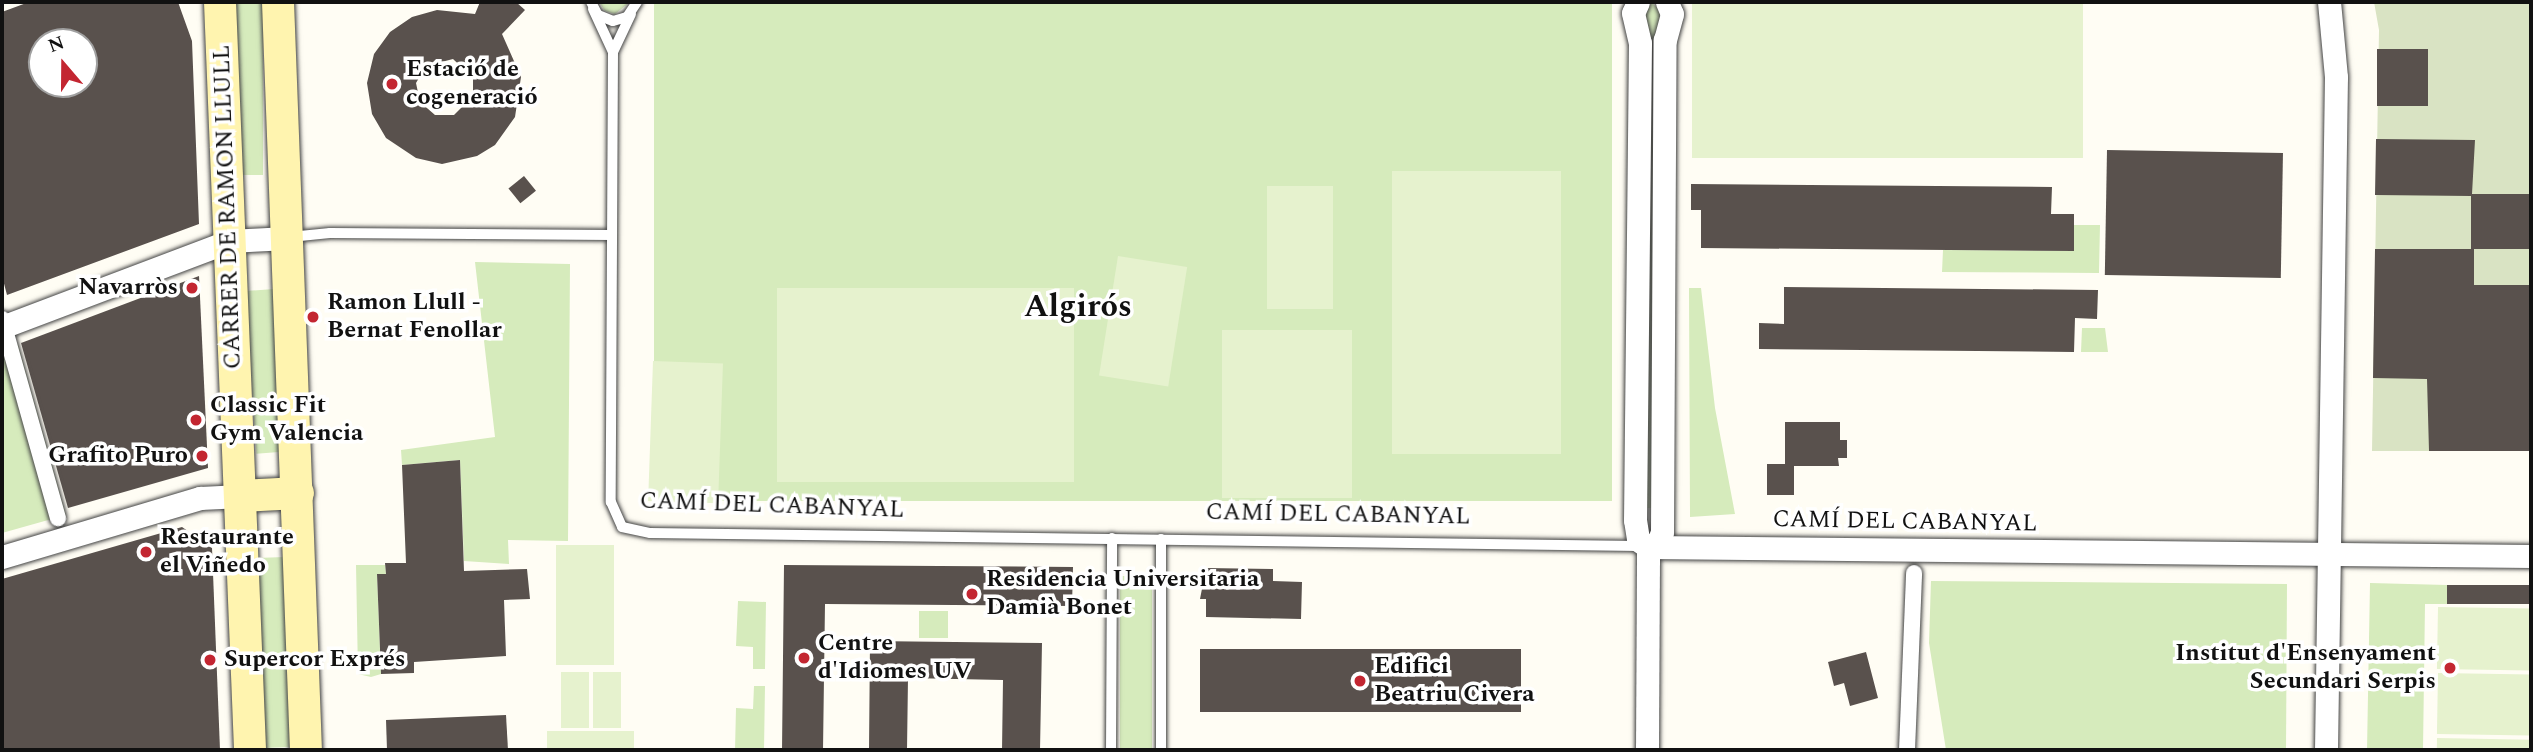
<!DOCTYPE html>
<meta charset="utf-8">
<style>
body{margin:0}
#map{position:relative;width:2533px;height:752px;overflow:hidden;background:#fffdf4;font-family:Spectral,serif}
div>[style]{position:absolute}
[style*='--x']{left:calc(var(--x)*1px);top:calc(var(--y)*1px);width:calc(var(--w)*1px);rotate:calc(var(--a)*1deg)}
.green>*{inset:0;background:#d6ebbc;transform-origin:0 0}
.cemetery>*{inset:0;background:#d9e3c3}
.pitch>*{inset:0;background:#e6f2ce;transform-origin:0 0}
.building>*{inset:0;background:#59514d;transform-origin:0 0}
.roads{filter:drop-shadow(0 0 2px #444) drop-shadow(0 0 2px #444)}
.service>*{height:10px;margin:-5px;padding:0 5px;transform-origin:5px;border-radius:5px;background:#fff}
.pedestrian>*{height:16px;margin:-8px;padding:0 8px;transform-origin:8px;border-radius:8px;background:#fff}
.minor>*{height:23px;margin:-11.5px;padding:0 11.5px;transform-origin:11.5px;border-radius:11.5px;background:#fff}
.secondary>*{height:32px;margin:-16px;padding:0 16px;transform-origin:16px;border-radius:16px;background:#fff4af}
.dots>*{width:19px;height:19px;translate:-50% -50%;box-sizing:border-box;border:4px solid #fff;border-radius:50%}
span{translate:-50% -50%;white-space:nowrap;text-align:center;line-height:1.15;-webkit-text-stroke:7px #fff;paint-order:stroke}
.poi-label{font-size:24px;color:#111;font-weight:700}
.left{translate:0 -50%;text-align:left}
.right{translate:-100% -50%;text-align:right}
.street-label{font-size:24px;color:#111}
.district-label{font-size:32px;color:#111;font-weight:700}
.frame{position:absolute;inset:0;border:4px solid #111;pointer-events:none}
.north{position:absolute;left:28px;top:28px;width:70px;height:70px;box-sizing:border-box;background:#fff;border:2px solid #a0a0a0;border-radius:50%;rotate:340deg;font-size:19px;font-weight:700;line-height:28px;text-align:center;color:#111}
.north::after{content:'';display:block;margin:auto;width:24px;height:32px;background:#c32631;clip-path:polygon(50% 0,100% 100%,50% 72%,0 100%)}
</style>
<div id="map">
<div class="green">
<i style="left:234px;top:2px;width:29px;height:173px"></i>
<i style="clip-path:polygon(599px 2px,630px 2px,615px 14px,605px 11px)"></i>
<i style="left:654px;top:2px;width:958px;height:499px"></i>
<i style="clip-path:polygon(1652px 3px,1662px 12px,1657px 508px,1640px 508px,1642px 14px)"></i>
<i style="clip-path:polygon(2074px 225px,2100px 225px,2099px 273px,1942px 272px,1943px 250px,2074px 251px)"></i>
<i style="clip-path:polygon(475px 262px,570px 264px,568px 541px,508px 540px,509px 564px,464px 561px,460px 460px,402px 465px,401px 450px,495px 437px)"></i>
<i style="clip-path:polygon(1689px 288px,1701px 288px,1715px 408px,1735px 514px,1690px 517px)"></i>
<i style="left:274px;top:289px;width:163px;height:29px;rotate:86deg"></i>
<i style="clip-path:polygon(2082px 328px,2105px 328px,2108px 352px,2081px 352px)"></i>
<i style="clip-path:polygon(18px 344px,66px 515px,2px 533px,2px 350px)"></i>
<i style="left:285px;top:557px;width:190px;height:29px;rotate:88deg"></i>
<i style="clip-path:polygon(356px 565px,385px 565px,386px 574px,377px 575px,381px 674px,371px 677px,358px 674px)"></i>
<i style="left:1120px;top:576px;width:32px;height:174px"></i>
<i style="clip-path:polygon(1931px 581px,2287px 584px,2286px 750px,1946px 750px,1929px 643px)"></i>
<i style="clip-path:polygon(2370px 583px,2447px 585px,2447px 604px,2425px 604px,2423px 750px,2367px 750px)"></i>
<i style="clip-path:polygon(738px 601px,766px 602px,765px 669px,753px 669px,753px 647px,736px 646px)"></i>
<i style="left:919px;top:611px;width:29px;height:27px"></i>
<i style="clip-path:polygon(754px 686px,765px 686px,764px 750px,735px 750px,736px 708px,753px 709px)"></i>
</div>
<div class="cemetery">
<i style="clip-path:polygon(2374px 2px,2531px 2px,2531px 451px,2372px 451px,2379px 30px)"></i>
</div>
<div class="pitch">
<i style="left:1692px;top:2px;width:391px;height:156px"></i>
<i style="left:1392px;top:171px;width:169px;height:283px"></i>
<i style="left:1333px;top:186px;width:123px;height:66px;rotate:90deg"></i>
<i style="left:1118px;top:256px;width:70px;height:121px;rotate:9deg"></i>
<i style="left:1074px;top:288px;width:194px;height:297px;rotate:90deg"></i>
<i style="left:1222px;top:330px;width:130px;height:168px"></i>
<i style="left:653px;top:361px;width:70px;height:140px;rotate:2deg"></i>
<i style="left:556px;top:545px;width:58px;height:120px"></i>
<i style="left:2438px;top:607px;width:93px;height:62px;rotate:1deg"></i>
<i style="left:561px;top:672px;width:28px;height:56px"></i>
<i style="left:593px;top:672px;width:28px;height:56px"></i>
<i style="left:2438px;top:673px;width:93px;height:61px;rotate:1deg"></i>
<i style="left:547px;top:731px;width:87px;height:19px"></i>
<i style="left:2437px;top:738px;width:94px;height:12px;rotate:1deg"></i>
</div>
<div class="building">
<i style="clip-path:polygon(evenodd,29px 2px,178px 2px,192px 41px,199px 224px,7px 295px,2px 276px,2px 12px,29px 2px,42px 42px,84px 42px,84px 84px,42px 84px,42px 42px)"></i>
<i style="clip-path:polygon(evenodd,480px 2px,516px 2px,525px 10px,502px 34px,521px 77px,515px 117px,495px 145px,477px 156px,442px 164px,416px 158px,386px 138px,372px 114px,367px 83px,374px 54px,390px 32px,412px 17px,437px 10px,475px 14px,480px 2px,453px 59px,473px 78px,473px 96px,454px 115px,435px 115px,420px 102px,416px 83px,426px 66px,453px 59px)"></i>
<i style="left:2428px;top:49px;width:57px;height:51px;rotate:90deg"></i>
<i style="clip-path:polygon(2376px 139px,2475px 140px,2472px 194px,2531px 194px,2531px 249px,2474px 249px,2474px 285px,2531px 285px,2531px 451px,2429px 451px,2427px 379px,2373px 378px,2375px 249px,2471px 249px,2471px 196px,2375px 195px)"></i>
<i style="left:2107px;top:150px;width:176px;height:125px;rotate:1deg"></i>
<i style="left:524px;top:176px;width:19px;height:20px;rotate:51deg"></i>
<i style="clip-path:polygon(1691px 184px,2052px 187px,2051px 214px,2074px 214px,2074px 251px,1701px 248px,1701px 210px,1691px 210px)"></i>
<i style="clip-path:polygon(199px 276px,208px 468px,68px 508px,21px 343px)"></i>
<i style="clip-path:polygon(1784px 287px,2098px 290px,2097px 319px,2075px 318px,2074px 352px,1759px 349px,1759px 323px,1784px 324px)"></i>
<i style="clip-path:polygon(1785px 422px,1840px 422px,1840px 440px,1847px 440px,1847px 458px,1838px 458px,1839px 466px,1794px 466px,1794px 495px,1767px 495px,1767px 464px,1785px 464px)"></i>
<i style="clip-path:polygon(460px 460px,464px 571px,527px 569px,530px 599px,504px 600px,506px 656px,414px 662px,414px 673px,381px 674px,377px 574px,386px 574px,385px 563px,406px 563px,402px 465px)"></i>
<i style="clip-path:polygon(182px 527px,212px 548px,220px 750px,2px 750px,2px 579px)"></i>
<i style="clip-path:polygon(784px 565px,1073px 567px,1072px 606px,825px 604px,823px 750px,782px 750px)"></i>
<i style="clip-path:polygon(1206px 568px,1273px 569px,1273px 581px,1302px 582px,1301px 619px,1206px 617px,1206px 599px,1200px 599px)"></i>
<i style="left:2447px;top:585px;width:84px;height:19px"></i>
<i style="clip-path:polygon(870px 641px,1042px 643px,1040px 750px,1002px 750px,1003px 680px,908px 678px,907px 750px,869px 750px)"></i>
<i style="left:1200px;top:649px;width:321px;height:63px"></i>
<i style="clip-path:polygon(1866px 652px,1878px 698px,1850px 706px,1844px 683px,1834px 686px,1828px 662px)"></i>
<i style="clip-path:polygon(506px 715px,508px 750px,387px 750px,386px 720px)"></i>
</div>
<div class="roads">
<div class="service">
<i style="--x:591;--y:2;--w:15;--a:62"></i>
<i style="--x:598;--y:15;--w:16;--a:22"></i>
<i style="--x:613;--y:21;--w:15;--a:-16"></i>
<i style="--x:627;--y:17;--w:18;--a:-56"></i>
<i style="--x:593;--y:9;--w:47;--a:65.1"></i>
<i style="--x:613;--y:52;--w:450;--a:90.3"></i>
<i style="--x:611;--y:502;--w:27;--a:66"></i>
<i style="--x:622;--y:527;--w:29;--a:12"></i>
<i style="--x:650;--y:533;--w:992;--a:0.75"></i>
<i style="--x:613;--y:52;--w:42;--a:-64.7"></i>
<i style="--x:290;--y:237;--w:40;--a:-5.7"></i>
<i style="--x:330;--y:233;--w:282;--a:0.4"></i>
<i style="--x:1111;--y:750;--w:212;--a:-89.7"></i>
<i style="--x:1161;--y:750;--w:211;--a:-90"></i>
</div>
<div class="pedestrian">
<i style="--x:2;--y:319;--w:207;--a:74.3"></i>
<i style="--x:1907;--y:750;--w:177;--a:-87.7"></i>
</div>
<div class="minor">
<i style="--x:1638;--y:2;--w:12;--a:114"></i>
<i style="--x:1633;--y:13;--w:31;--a:77"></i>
<i style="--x:1640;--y:43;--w:477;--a:90.6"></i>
<i style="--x:1635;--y:520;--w:20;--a:81"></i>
<i style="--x:1638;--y:540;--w:12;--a:35"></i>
<i style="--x:2;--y:327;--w:243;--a:-20.7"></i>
<i style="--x:229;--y:241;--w:58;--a:-3"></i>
<i style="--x:1648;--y:547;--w:883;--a:0.58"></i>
<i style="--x:1648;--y:547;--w:11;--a:-27"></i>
<i style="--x:1658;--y:542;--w:11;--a:-68"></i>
<i style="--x:1662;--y:532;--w:492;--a:-89.7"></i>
<i style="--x:1665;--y:40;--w:27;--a:-75"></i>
<i style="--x:1672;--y:14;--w:13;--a:-113"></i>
<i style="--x:2;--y:557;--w:207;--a:-16.6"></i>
<i style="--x:200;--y:498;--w:41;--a:-2.8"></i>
<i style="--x:1647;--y:750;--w:203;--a:-89.7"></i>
<i style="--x:2326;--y:750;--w:673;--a:-89.15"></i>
<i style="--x:2336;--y:77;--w:75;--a:-95.3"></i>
</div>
<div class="secondary">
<i style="--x:220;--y:2;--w:749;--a:87.7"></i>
<i style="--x:278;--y:2;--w:749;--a:87.86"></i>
<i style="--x:241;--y:496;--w:57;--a:-3"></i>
</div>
</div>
<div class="dots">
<i style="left:392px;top:84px;background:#c32631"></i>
<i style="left:192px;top:288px;background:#c32631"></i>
<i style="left:313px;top:317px;background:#c32631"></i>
<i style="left:196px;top:420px;background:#c32631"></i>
<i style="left:202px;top:456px;background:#c32631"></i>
<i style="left:146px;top:552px;background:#c32631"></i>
<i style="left:972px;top:594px;background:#c32631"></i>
<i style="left:804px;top:658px;background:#c32631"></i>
<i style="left:210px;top:660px;background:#c32631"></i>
<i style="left:2450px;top:668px;background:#c32631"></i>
<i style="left:1360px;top:681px;background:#c32631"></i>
</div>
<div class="poi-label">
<span class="left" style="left:406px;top:84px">Estació de<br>cogeneració</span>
<span class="right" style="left:178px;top:288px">Navarròs</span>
<span class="left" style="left:327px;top:317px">Ramon Llull -<br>Bernat Fenollar</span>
<span class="left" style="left:210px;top:420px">Classic Fit<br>Gym Valencia</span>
<span class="right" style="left:188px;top:456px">Grafito Puro</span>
<span class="left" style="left:160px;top:552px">Restaurante<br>el Viñedo</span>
<span class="left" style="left:986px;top:594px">Residencia Universitaria<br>Damià Bonet</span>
<span class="left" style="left:818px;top:658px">Centre<br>d'Idiomes UV</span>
<span class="right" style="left:2436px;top:668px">Institut d'Ensenyament<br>Secundari Serpis</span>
<span class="left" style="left:224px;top:660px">Supercor Exprés</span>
<span class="left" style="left:1374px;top:681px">Edifici<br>Beatriu Civera</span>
</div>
<div class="street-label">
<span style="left:228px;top:207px;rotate:-92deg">CARRER DE RAMON LLULL</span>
<span style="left:772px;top:506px;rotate:2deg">CAMÍ DEL CABANYAL</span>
<span style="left:1338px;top:515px;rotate:1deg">CAMÍ DEL CABANYAL</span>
<span style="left:1905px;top:522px;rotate:1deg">CAMÍ DEL CABANYAL</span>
</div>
<div class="district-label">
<span style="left:1078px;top:307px">Algirós</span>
</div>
<div class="frame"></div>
<div class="north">N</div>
</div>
